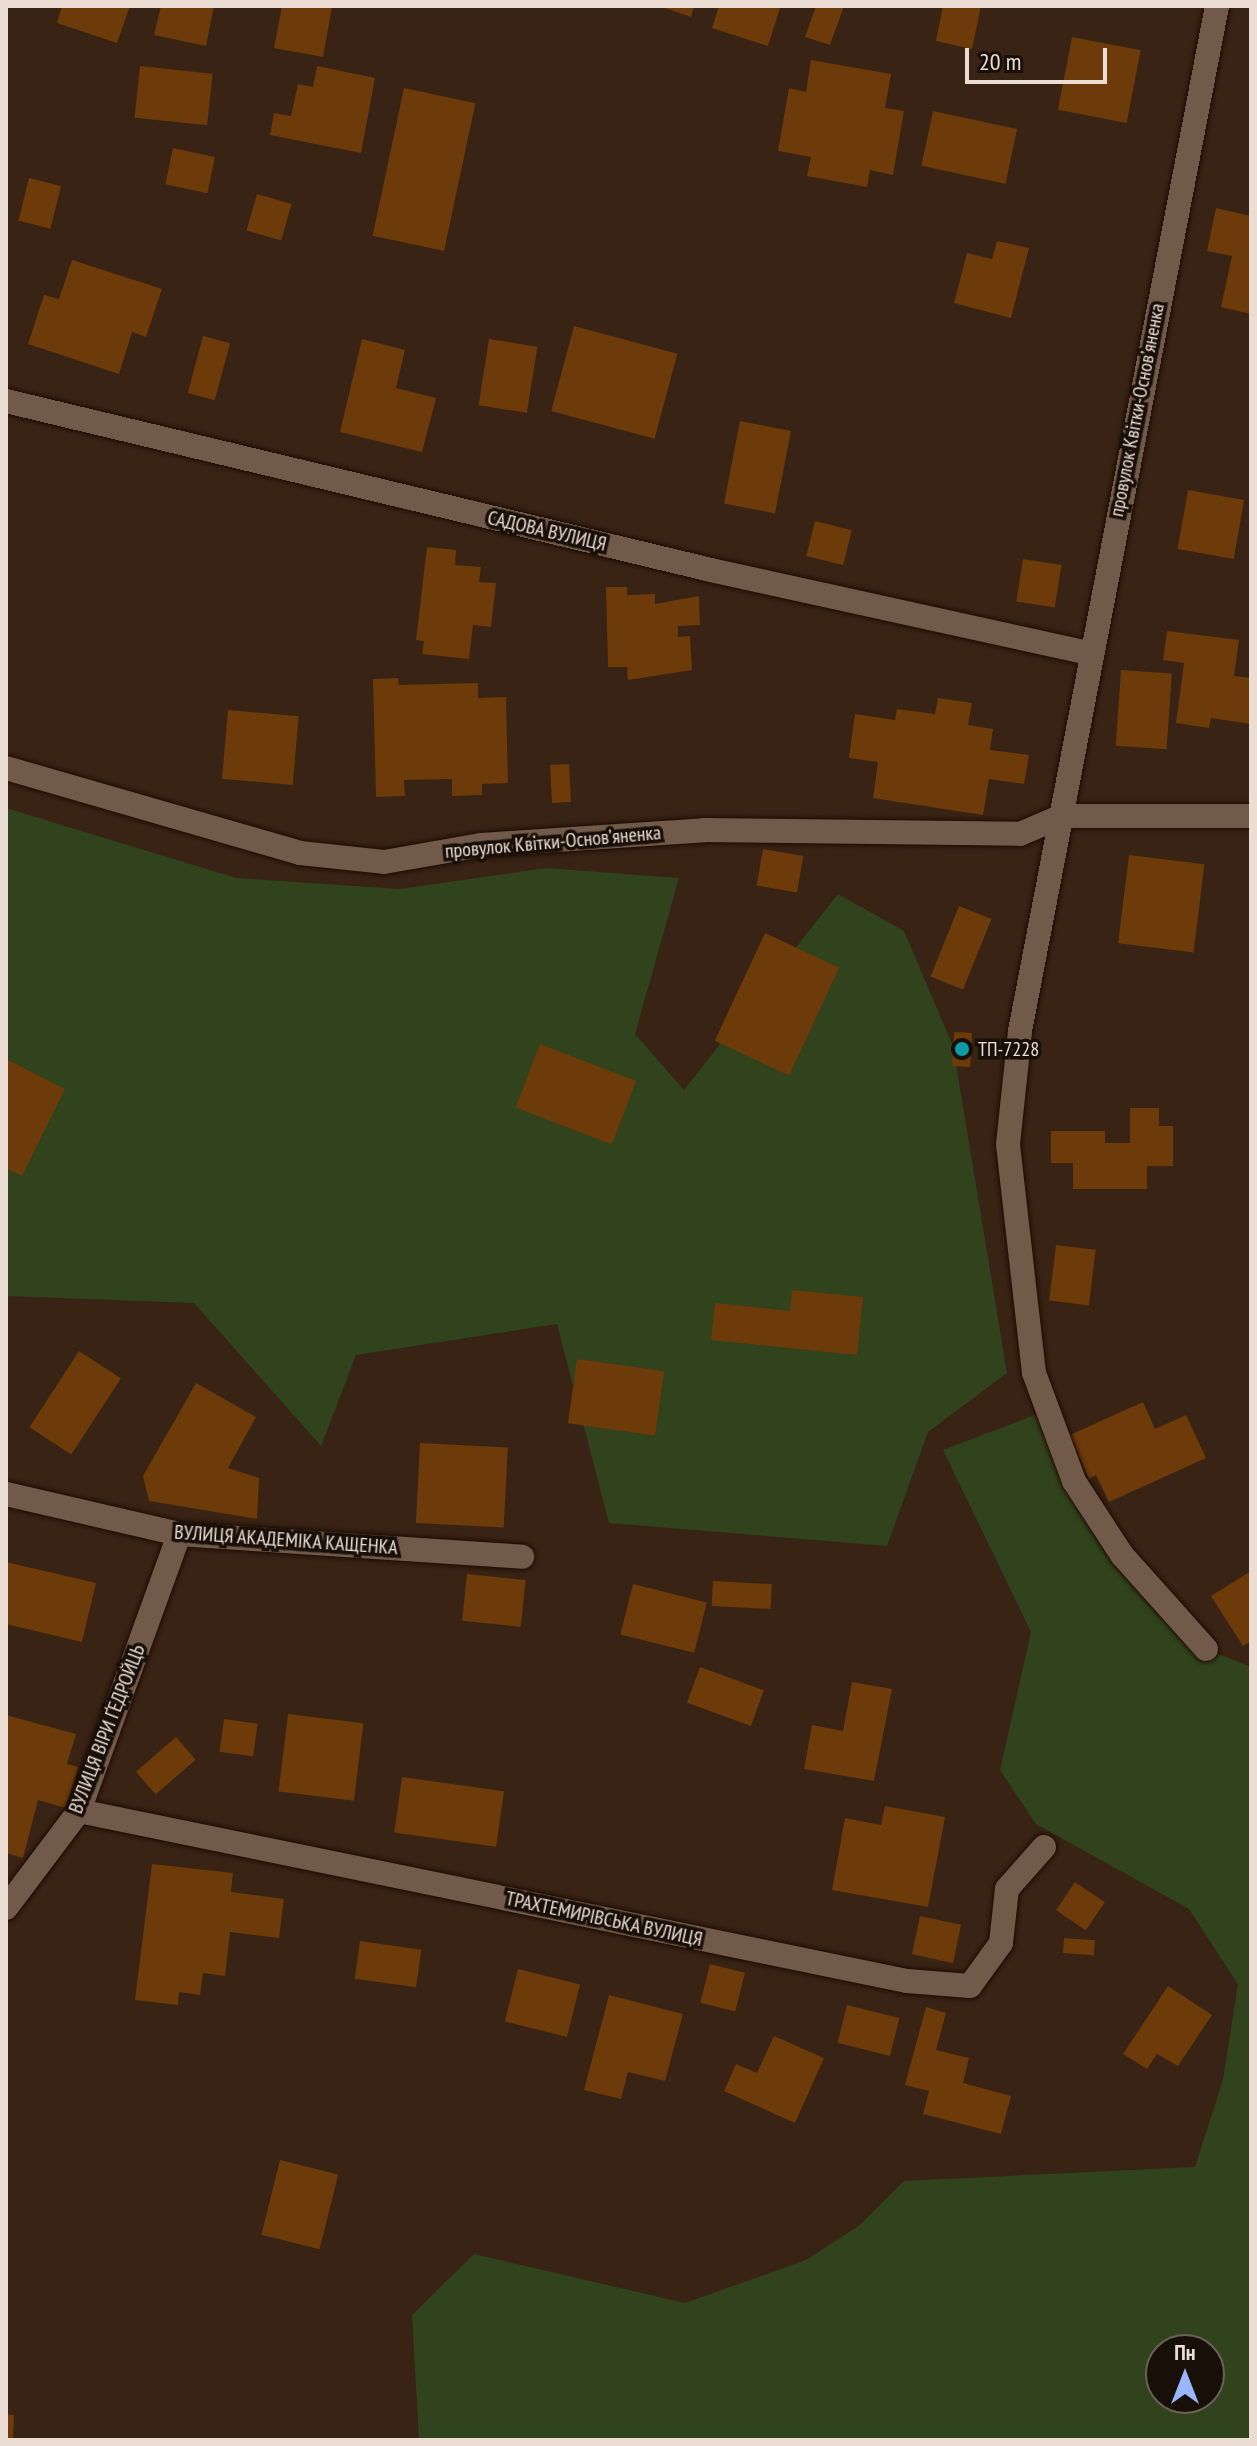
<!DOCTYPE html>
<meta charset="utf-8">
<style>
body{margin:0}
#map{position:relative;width:1257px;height:2446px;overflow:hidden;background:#382314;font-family:"PT Sans Narrow",sans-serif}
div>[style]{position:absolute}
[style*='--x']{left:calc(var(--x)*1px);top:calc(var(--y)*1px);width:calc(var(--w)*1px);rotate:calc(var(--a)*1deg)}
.green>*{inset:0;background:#30431c}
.building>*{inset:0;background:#6d3a09;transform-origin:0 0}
.roads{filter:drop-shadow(0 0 2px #1e0c01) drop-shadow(0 0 2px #1e0c01)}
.minor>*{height:24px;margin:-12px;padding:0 12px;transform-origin:12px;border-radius:12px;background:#715a49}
.dots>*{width:22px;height:22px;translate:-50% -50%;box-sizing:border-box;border:4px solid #180f08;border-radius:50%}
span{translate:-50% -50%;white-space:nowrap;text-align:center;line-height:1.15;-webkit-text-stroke:7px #180f08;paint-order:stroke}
.street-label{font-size:20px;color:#ebddd3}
.poi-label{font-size:20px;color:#ebddd3}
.left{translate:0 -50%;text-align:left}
.frame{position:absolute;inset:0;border:8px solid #ebddd3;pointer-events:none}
.north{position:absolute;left:1145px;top:2334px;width:80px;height:80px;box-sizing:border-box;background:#180f08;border:2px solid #6c6159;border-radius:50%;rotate:0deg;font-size:22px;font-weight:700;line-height:32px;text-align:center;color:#ebddd3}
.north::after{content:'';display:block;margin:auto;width:28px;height:36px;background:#99b5fd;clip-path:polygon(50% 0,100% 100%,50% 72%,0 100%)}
.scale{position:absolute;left:965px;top:48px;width:142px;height:36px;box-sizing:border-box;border:4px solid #ebddd3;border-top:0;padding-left:10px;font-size:24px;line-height:28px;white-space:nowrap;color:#ebddd3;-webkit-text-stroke:6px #180f08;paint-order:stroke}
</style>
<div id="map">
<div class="green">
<i style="clip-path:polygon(6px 808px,236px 878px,400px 889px,546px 868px,679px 878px,635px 1034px,684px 1090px,838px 894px,904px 931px,953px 1046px,1007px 1373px,928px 1432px,887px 1546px,609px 1523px,557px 1324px,356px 1355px,321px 1446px,194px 1303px,6px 1296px)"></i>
<i style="clip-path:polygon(evenodd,1048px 1410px,1074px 1481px,1206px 1649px,1251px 1667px,1251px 2440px,419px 2440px,412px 2315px,474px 2254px,685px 2303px,806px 2260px,860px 2225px,904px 2181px,1195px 2167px,1223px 2080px,1238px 1984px,1189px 1909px,1036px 1824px,1000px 1770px,1031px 1632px,943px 1450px,1048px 1410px,1161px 2350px,1209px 2350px,1209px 2398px,1161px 2398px,1161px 2350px)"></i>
</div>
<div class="building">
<i style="clip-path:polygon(62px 6px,130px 6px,117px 43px,57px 23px)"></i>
<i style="clip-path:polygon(161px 6px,214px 6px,206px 46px,154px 35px)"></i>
<i style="clip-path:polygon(282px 6px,332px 7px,323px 57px,274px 48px)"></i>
<i style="clip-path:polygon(659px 6px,694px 6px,691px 17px)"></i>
<i style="clip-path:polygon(719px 6px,780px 8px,768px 46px,712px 28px)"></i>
<i style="clip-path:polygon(816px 6px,844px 6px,830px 45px,805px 37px)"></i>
<i style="clip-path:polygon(943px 6px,981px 6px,972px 49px,936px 41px)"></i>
<i style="left:1072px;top:37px;width:70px;height:74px;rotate:11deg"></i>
<i style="clip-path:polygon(811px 60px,891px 74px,885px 108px,904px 111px,893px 175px,870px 170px,867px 187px,807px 176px,811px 157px,778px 151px,789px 88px,806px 92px)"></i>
<i style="left:140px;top:66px;width:73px;height:52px;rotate:6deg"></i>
<i style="clip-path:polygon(317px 66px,375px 78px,361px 153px,270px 135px,274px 113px,291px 116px,298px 84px,313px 87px)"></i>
<i style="left:404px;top:88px;width:73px;height:151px;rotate:12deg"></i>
<i style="left:933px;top:111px;width:86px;height:56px;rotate:12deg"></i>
<i style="left:173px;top:148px;width:43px;height:37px;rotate:12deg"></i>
<i style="left:29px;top:178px;width:33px;height:44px;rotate:14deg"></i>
<i style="left:257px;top:194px;width:36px;height:38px;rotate:16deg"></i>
<i style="clip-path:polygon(1216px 208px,1251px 216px,1251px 314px,1221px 307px,1232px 256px,1207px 251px)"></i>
<i style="clip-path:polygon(997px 241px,1029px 248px,1011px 318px,954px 303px,967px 253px,992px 259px)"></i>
<i style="clip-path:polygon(72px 260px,162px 289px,146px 337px,132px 332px,119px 374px,28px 344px,44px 295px,59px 299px)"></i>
<i style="left:574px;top:326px;width:107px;height:88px;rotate:15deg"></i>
<i style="left:203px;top:336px;width:28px;height:59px;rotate:15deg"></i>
<i style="clip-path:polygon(362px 339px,405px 350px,396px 388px,436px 398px,422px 452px,340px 432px)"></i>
<i style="left:489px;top:339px;width:49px;height:67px;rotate:9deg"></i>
<i style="left:740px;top:421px;width:52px;height:84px;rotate:11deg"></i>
<i style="left:1188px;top:490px;width:57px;height:60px;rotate:10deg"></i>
<i style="left:815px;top:521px;width:38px;height:36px;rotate:14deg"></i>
<i style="clip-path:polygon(427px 547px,456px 550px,455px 565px,481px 567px,479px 582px,496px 583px,491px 627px,473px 625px,469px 659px,422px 654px,424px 641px,416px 640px)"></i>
<i style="left:1023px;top:559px;width:39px;height:43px;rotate:9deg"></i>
<i style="clip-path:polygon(606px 587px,627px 587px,627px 595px,655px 594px,655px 604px,699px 596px,700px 625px,678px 626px,678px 637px,690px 636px,692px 670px,628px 680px,627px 667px,608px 667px)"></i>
<i style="clip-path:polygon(1167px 631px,1239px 640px,1234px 676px,1251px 678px,1251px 724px,1211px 718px,1209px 728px,1176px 723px,1184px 663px,1163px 660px)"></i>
<i style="left:1121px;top:670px;width:51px;height:76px;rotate:4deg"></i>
<i style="clip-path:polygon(398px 678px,399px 685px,478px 683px,478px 698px,506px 697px,508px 783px,482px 784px,482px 795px,452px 796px,452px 779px,404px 780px,405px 796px,376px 797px,373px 679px)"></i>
<i style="clip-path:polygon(938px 698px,972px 703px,968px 725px,993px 729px,990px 750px,1029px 755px,1024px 784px,989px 779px,983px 815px,873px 798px,878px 762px,849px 758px,855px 714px,895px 720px,897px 709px,935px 714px)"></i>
<i style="left:228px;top:710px;width:71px;height:69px;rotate:5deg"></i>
<i style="left:569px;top:764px;width:38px;height:19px;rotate:87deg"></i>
<i style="left:763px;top:849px;width:41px;height:37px;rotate:10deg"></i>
<i style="left:1129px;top:855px;width:76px;height:89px;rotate:7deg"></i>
<i style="left:959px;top:906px;width:35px;height:76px;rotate:22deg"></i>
<i style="left:765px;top:933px;width:82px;height:119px;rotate:25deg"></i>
<i style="left:954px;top:1032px;width:18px;height:34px;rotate:3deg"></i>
<i style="left:540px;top:1044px;width:103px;height:68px;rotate:21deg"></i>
<i style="clip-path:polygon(8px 1060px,65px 1089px,22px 1176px,6px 1168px)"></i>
<i style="clip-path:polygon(1130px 1108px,1159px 1108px,1159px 1126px,1173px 1126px,1173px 1166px,1147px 1166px,1147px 1189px,1073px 1189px,1073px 1163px,1051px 1163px,1051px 1131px,1105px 1131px,1105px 1143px,1130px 1143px)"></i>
<i style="left:1056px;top:1245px;width:40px;height:56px;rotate:7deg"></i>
<i style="clip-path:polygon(792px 1290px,863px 1297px,857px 1355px,711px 1340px,715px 1303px,790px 1311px)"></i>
<i style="left:79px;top:1351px;width:50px;height:91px;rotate:33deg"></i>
<i style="left:577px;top:1359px;width:88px;height:65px;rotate:8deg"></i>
<i style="clip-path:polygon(196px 1383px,256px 1417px,228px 1468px,259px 1478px,257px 1519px,149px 1501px,143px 1476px)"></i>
<i style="clip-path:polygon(1143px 1402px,1155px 1429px,1186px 1415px,1206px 1458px,1109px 1502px,1096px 1475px,1089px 1479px,1070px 1435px)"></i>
<i style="left:420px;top:1443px;width:88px;height:80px;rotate:3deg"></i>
<i style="clip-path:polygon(6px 1562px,96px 1583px,82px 1642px,6px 1624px)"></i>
<i style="clip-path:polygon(1251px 1571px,1251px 1641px,1243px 1646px,1211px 1596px)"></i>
<i style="left:467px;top:1574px;width:59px;height:47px;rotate:6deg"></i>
<i style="left:713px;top:1581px;width:59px;height:25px;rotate:3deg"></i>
<i style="left:633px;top:1584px;width:76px;height:52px;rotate:14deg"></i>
<i style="left:700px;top:1667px;width:68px;height:38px;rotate:20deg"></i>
<i style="clip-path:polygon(852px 1682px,892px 1689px,874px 1781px,804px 1769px,812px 1725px,843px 1731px)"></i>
<i style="left:288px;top:1714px;width:76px;height:78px;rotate:7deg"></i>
<i style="clip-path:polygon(6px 1715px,76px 1734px,67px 1764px,78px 1767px,66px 1808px,38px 1800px,23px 1858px,6px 1853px)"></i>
<i style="left:224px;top:1719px;width:34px;height:33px;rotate:8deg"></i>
<i style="left:176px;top:1737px;width:30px;height:53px;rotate:49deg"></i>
<i style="left:402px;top:1777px;width:103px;height:56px;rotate:8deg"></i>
<i style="clip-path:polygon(885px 1806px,945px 1817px,928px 1907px,832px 1890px,845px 1818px,881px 1825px)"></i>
<i style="clip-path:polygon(152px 1864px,233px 1873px,231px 1892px,284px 1899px,279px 1938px,230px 1932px,225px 1976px,203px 1973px,200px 1995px,179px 1992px,178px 2005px,135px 2000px)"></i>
<i style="left:1075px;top:1882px;width:36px;height:34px;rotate:34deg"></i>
<i style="left:920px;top:1916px;width:42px;height:39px;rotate:12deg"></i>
<i style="left:1064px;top:1938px;width:31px;height:15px;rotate:4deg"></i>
<i style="left:360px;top:1941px;width:62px;height:38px;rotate:8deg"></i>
<i style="left:710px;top:1964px;width:36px;height:40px;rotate:14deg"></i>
<i style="left:518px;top:1969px;width:64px;height:54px;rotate:14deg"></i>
<i style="clip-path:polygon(1168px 1986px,1212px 2015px,1178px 2066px,1157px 2054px,1147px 2069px,1123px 2054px)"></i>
<i style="clip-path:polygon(609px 1995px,683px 2014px,665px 2081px,628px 2072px,621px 2099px,584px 2090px)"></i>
<i style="left:847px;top:2005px;width:54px;height:39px;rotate:14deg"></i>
<i style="clip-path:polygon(926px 2007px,946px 2013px,936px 2050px,969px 2058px,963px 2083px,1011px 2096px,1001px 2134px,923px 2114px,929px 2091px,905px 2085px)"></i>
<i style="clip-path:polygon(774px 2036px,824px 2058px,795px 2123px,724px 2091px,736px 2064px,757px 2073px)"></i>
<i style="left:280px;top:2160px;width:60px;height:77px;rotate:14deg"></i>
<i style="clip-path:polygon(6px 2414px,14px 2415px,13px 2440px,6px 2440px)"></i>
</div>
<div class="roads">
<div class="minor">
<i style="--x:6;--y:401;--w:725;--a:13.48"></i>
<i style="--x:711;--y:570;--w:388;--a:12.4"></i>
<i style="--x:6;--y:768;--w:306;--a:16.1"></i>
<i style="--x:300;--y:853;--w:84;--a:6.1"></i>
<i style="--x:384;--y:862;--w:98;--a:-9.9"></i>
<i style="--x:481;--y:845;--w:224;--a:-3.8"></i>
<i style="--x:704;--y:830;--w:316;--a:0.7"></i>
<i style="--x:1020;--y:834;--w:46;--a:-23.2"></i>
<i style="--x:1062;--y:816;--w:189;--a:0"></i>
<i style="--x:6;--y:1494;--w:178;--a:13"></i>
<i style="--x:179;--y:1534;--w:344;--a:3.8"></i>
<i style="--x:1206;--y:1649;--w:126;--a:-131.8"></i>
<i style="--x:1122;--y:1555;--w:88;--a:-123"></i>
<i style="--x:1074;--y:1481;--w:115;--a:-110.3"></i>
<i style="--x:1034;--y:1373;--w:230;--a:-96.5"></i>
<i style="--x:1008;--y:1144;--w:114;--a:-83.9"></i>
<i style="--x:1020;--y:1031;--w:1044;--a:-79.12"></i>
<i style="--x:79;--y:1811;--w:845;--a:11.6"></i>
<i style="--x:907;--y:1981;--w:63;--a:4.5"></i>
<i style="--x:970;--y:1986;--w:53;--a:-54.2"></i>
<i style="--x:1001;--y:1943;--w:54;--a:-83.7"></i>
<i style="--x:1007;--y:1889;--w:56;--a:-48.6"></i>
<i style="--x:6;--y:1908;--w:121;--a:-53"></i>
<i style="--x:79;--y:1811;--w:294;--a:-70.1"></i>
</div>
</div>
<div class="dots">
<i style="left:962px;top:1049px;background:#0f9aa8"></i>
</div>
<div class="street-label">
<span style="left:1137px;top:410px;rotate:-79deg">провулок Квітки-Основʼяненка</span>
<span style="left:547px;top:531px;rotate:13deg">САДОВА ВУЛИЦЯ</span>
<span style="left:553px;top:842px;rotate:-5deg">провулок Квітки-Основʼяненка</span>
<span style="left:286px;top:1540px;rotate:4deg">ВУЛИЦЯ АКАДЕМІКА КАЩЕНКА</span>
<span style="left:107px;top:1729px;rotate:-69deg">ВУЛИЦЯ ВІРИ ҐЕДРОЙЦЬ</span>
<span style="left:604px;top:1919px;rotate:12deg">ТРАХТЕМИРІВСЬКА ВУЛИЦЯ</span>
</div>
<div class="poi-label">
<span class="left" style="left:978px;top:1049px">ТП-7228</span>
</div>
<div class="frame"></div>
<div class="north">Пн</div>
<div class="scale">20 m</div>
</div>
